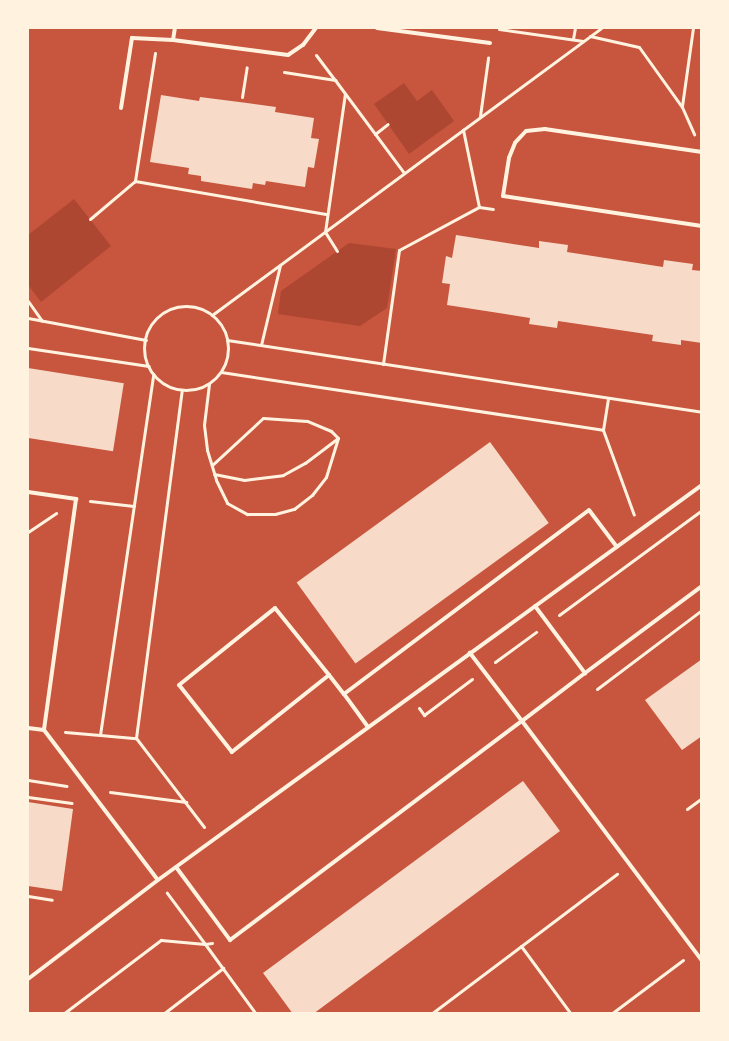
<!DOCTYPE html>
<style>
body{margin:0}
#map{position:relative;width:729px;height:1041px;overflow:hidden;background:#c8553d;font-family:Montserrat,sans-serif}
div>[style]{position:absolute}
[style*='--x']{left:calc(var(--x)*1px);top:calc(var(--y)*1px);width:calc(var(--w)*1px);rotate:calc(var(--a)*1deg)}
.green>*{inset:0;background:#ae4732}
.building>*{inset:0;background:#f7dbc8;transform-origin:0 0}
.path>*{height:3px;margin:-1.5px;padding:0 1.5px;transform-origin:1.5px;border-radius:1.5px;background:#fff3e0}
.path>.ring{margin:-1.5px;padding:0;box-sizing:content-box;background:none;border:3px solid #fff3e0;border-radius:50%}
.service>*{height:4px;margin:-2px;padding:0 2px;transform-origin:2px;border-radius:2px;background:#fff3e0}
span{translate:-50% -50%;white-space:nowrap;text-align:center;line-height:1.15;-webkit-text-stroke:5px #fff3e0;paint-order:stroke}
.frame{position:absolute;inset:0;border:29px solid #fff3e0;pointer-events:none}
</style>
<div id="map">
<div class="green">
<i style="clip-path:polygon(404px 83px,417px 101px,432px 90px,454px 121px,409px 154px,374px 104px)"></i>
<i style="clip-path:polygon(74px 199px,111px 246px,41px 302px,28px 285px,28px 235px)"></i>
<i style="clip-path:polygon(349px 243px,396px 249px,387px 308px,360px 326px,278px 314px,281px 291px)"></i>
</div>
<div class="building">
<i style="clip-path:polygon(161px 95px,199px 101px,200px 97px,247px 103px,276px 107px,275px 112px,314px 118px,311px 138px,319px 139px,314px 168px,308px 167px,305px 187px,266px 181px,265px 185px,253px 183px,252px 189px,201px 181px,201px 176px,188px 174px,189px 168px,150px 162px)"></i>
<i style="clip-path:polygon(456px 235px,539px 248px,539px 241px,568px 245px,567px 252px,663px 267px,664px 260px,693px 264px,692px 270px,702px 271px,702px 343px,681px 340px,681px 345px,652px 341px,653px 335px,558px 321px,557px 328px,529px 324px,530px 318px,447px 305px,450px 284px,442px 283px,446px 256px,452px 258px)"></i>
<i style="left:28px;top:368px;width:97px;height:69px;rotate:9deg"></i>
<i style="left:490px;top:442px;width:100px;height:239px;rotate:54deg"></i>
<i style="clip-path:polygon(702px 659px,702px 736px,682px 750px,645px 700px)"></i>
<i style="clip-path:polygon(523px 781px,560px 831px,313px 1014px,293px 1014px,263px 973px)"></i>
<i style="clip-path:polygon(28px 802px,73px 809px,62px 891px,28px 886px)"></i>
</div>
<div class="path">
<i style="--x:499;--y:29;--w:85;--a:8.1"></i>
<i style="--x:590;--y:36;--w:50;--a:12.7"></i>
<i style="--x:639;--y:47;--w:74;--a:54.4"></i>
<i style="--x:682;--y:107;--w:30;--a:66"></i>
<i style="--x:573;--y:39;--w:11;--a:-80"></i>
<i style="--x:155;--y:53;--w:130;--a:98.9"></i>
<i style="--x:135;--y:181;--w:195;--a:9.8"></i>
<i style="--x:316;--y:55;--w:31;--a:53"></i>
<i style="--x:284;--y:72;--w:52;--a:8.9"></i>
<i style="--x:335;--y:80;--w:116;--a:53.4"></i>
<i style="--x:242;--y:97;--w:30;--a:-81"></i>
<i style="--x:682;--y:106;--w:79;--a:-82"></i>
<i style="--x:480;--y:116;--w:59;--a:-82.1"></i>
<i style="--x:375;--y:134;--w:16;--a:-38"></i>
<i style="--x:479;--y:207;--w:14;--a:8"></i>
<i style="--x:90;--y:219;--w:59;--a:-40.2"></i>
<i style="--x:337;--y:251;--w:22;--a:-122"></i>
<i style="--x:325;--y:232;--w:140;--a:-81.8"></i>
<i style="--x:28;--y:301;--w:24;--a:55"></i>
<i class="ring" style="left:144px;top:306px;width:81px;height:81px"></i>
<i style="--x:212;--y:315;--w:483;--a:-36.4"></i>
<i style="--x:28;--y:318;--w:120;--a:10.6"></i>
<i style="--x:227;--y:340;--w:480;--a:8.6"></i>
<i style="--x:261;--y:345;--w:82;--a:-76.6"></i>
<i style="--x:28;--y:348;--w:122;--a:8.5"></i>
<i style="--x:383;--y:364;--w:115;--a:-82"></i>
<i style="--x:399;--y:250;--w:91;--a:-28.3"></i>
<i style="--x:479;--y:207;--w:79;--a:-101.7"></i>
<i style="--x:221;--y:372;--w:386;--a:8.6"></i>
<i style="--x:603;--y:430;--w:90;--a:70"></i>
<i style="--x:209;--y:384;--w:41;--a:97"></i>
<i style="--x:204;--y:425;--w:25;--a:83"></i>
<i style="--x:207;--y:450;--w:31;--a:73"></i>
<i style="--x:216;--y:480;--w:25;--a:64"></i>
<i style="--x:227;--y:503;--w:23;--a:29"></i>
<i style="--x:247;--y:514;--w:28;--a:0"></i>
<i style="--x:275;--y:514;--w:20;--a:-15"></i>
<i style="--x:294;--y:509;--w:23;--a:-38"></i>
<i style="--x:312;--y:495;--w:23;--a:-52"></i>
<i style="--x:326;--y:477;--w:41;--a:-72.9"></i>
<i style="--x:338;--y:438;--w:10;--a:-135"></i>
<i style="--x:331;--y:431;--w:26;--a:-157"></i>
<i style="--x:307;--y:421;--w:44;--a:-176.1"></i>
<i style="--x:263;--y:418;--w:69;--a:137.3"></i>
<i style="--x:603;--y:430;--w:32;--a:-81"></i>
<i style="--x:214;--y:474;--w:31;--a:11"></i>
<i style="--x:244;--y:480;--w:39;--a:-7"></i>
<i style="--x:283;--y:475;--w:25;--a:-29"></i>
<i style="--x:305;--y:463;--w:41;--a:-37.1"></i>
<i style="--x:90;--y:501;--w:44;--a:6.5"></i>
<i style="--x:28;--y:532;--w:34;--a:-34"></i>
<i style="--x:559;--y:615;--w:177;--a:-36.3"></i>
<i style="--x:495;--y:662;--w:51;--a:-36.2"></i>
<i style="--x:597;--y:689;--w:131;--a:-37"></i>
<i style="--x:419;--y:708;--w:9;--a:54"></i>
<i style="--x:424;--y:715;--w:60;--a:-36.9"></i>
<i style="--x:65;--y:732;--w:35;--a:5"></i>
<i style="--x:100;--y:735;--w:365;--a:-81.6"></i>
<i style="--x:100;--y:735;--w:36;--a:5"></i>
<i style="--x:136;--y:738;--w:112;--a:52.6"></i>
<i style="--x:136;--y:738;--w:351;--a:-82.5"></i>
<i style="--x:28;--y:780;--w:39;--a:9"></i>
<i style="--x:110;--y:792;--w:77;--a:7.5"></i>
<i style="--x:28;--y:797;--w:44;--a:7.8"></i>
<i style="--x:687;--y:809;--w:19;--a:-36"></i>
<i style="--x:28;--y:896;--w:24;--a:9"></i>
<i style="--x:212;--y:943;--w:7;--a:172"></i>
<i style="--x:205;--y:944;--w:87;--a:53.9"></i>
<i style="--x:521;--y:946;--w:84;--a:53.7"></i>
<i style="--x:63;--y:1014;--w:123;--a:-37.1"></i>
<i style="--x:161;--y:940;--w:44;--a:5.2"></i>
<i style="--x:205;--y:944;--w:64;--a:-126.7"></i>
<i style="--x:163;--y:1014;--w:76;--a:-37.5"></i>
<i style="--x:431;--y:1014;--w:233;--a:-37"></i>
<i style="--x:611;--y:1014;--w:90;--a:-36.9"></i>
</div>
<div class="service">
<i style="--x:377;--y:28;--w:114;--a:7.6"></i>
<i style="--x:173;--y:40;--w:12;--a:-81"></i>
<i style="--x:121;--y:108;--w:71;--a:-81.1"></i>
<i style="--x:132;--y:38;--w:41;--a:2.8"></i>
<i style="--x:173;--y:40;--w:116;--a:7.4"></i>
<i style="--x:288;--y:55;--w:18;--a:-34"></i>
<i style="--x:303;--y:45;--w:21;--a:-53"></i>
<i style="--x:702;--y:152;--w:159;--a:-171.7"></i>
<i style="--x:545;--y:129;--w:19;--a:174"></i>
<i style="--x:526;--y:131;--w:16;--a:133"></i>
<i style="--x:515;--y:143;--w:16;--a:112"></i>
<i style="--x:509;--y:158;--w:38;--a:99"></i>
<i style="--x:503;--y:196;--w:201;--a:8.6"></i>
<i style="--x:28;--y:492;--w:49;--a:8.3"></i>
<i style="--x:76;--y:499;--w:233;--a:97.9"></i>
<i style="--x:44;--y:730;--w:16;--a:-173"></i>
<i style="--x:535;--y:606;--w:84;--a:53.3"></i>
<i style="--x:585;--y:673;--w:146;--a:-36.6"></i>
<i style="--x:585;--y:673;--w:79;--a:142.7"></i>
<i style="--x:522;--y:721;--w:300;--a:53.1"></i>
<i style="--x:329;--y:675;--w:124;--a:141.6"></i>
<i style="--x:232;--y:752;--w:85;--a:-128.3"></i>
<i style="--x:179;--y:685;--w:123;--a:-38.7"></i>
<i style="--x:275;--y:608;--w:86;--a:51.1"></i>
<i style="--x:329;--y:675;--w:24;--a:52"></i>
<i style="--x:368;--y:727;--w:41;--a:-126"></i>
<i style="--x:344;--y:694;--w:306;--a:-36.9"></i>
<i style="--x:589;--y:510;--w:46;--a:52.9"></i>
<i style="--x:44;--y:730;--w:188;--a:52.8"></i>
<i style="--x:158;--y:880;--w:672;--a:-35.98"></i>
<i style="--x:176;--y:867;--w:91;--a:53.5"></i>
<i style="--x:230;--y:940;--w:365;--a:-36.9"></i>
<i style="--x:522;--y:721;--w:86;--a:-127.4"></i>
<i style="--x:28;--y:979;--w:163;--a:-37.3"></i>
</div>
<div class="frame"></div>
</div>
